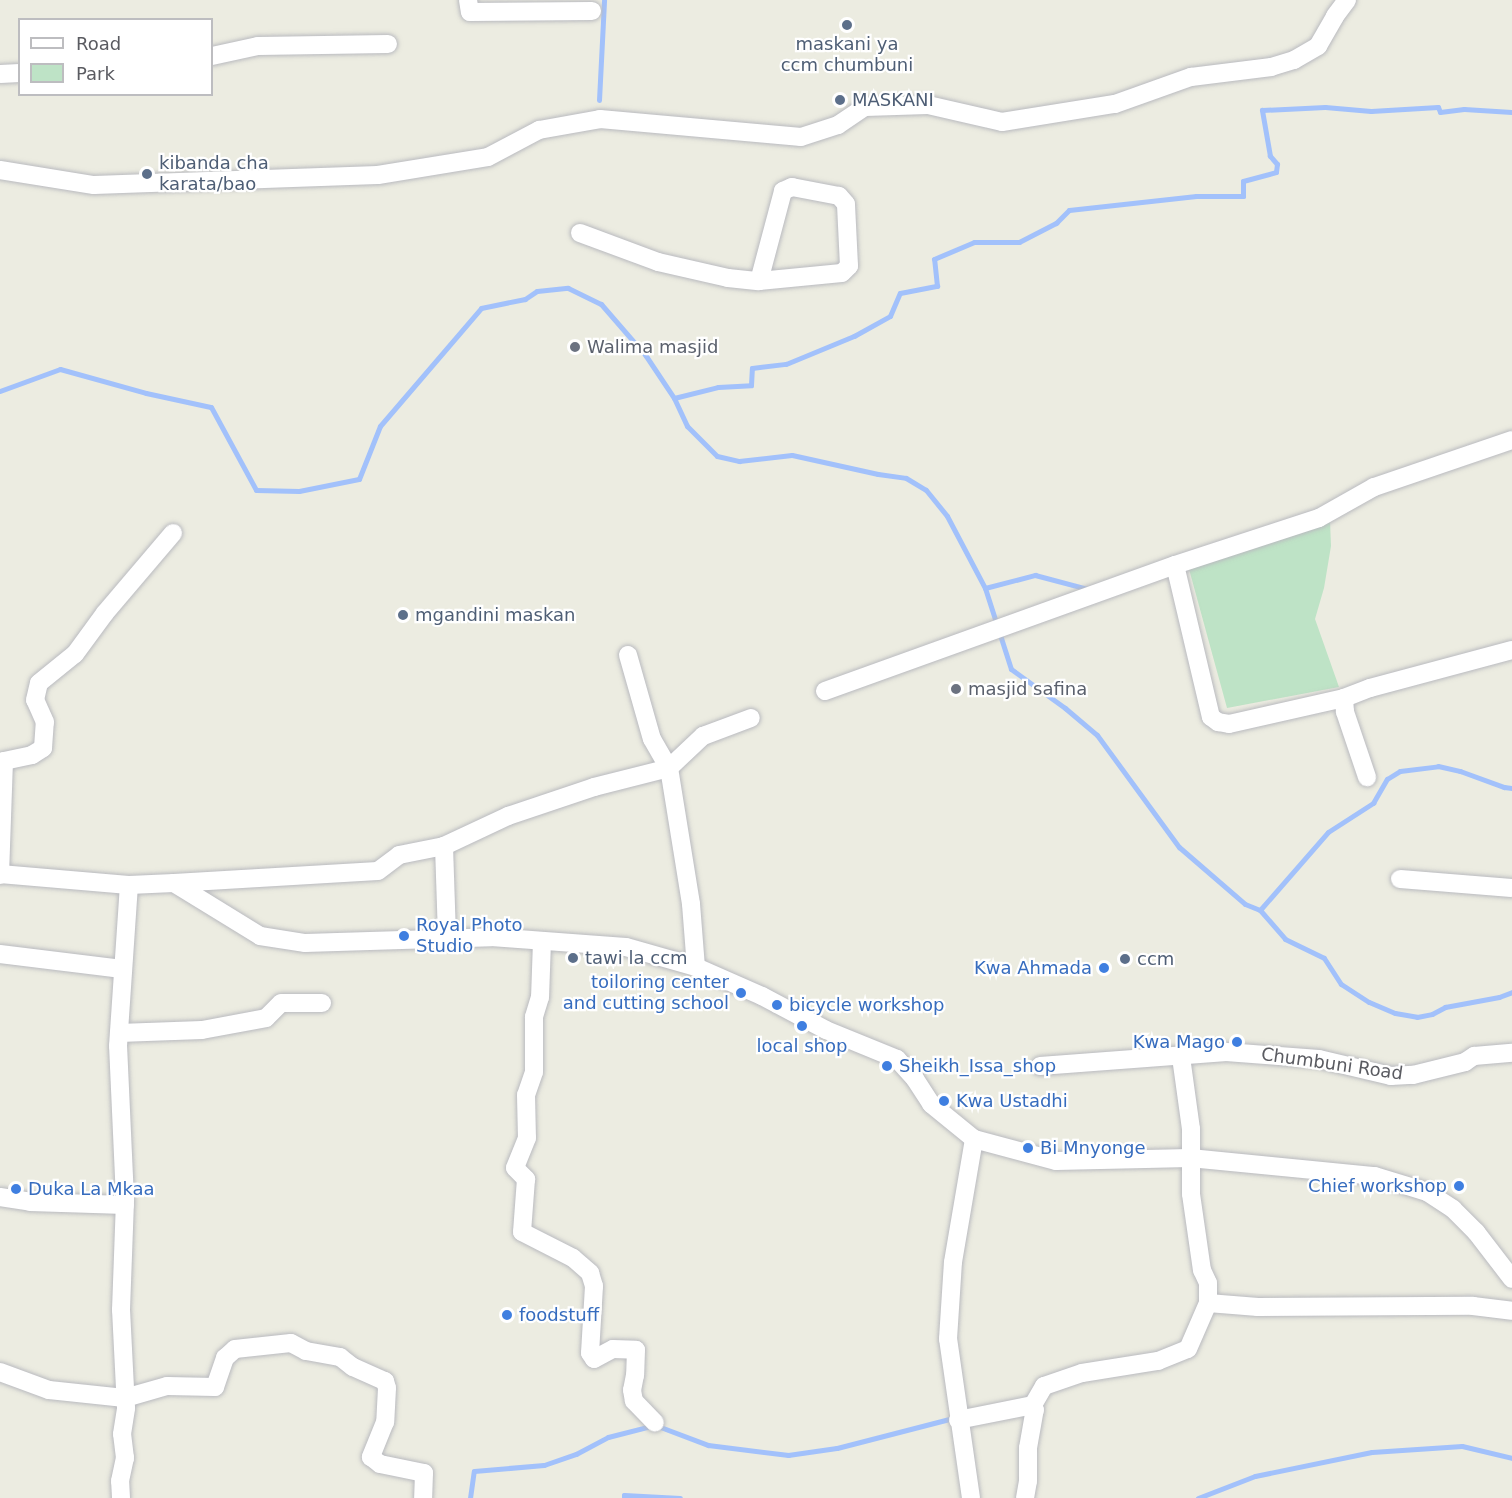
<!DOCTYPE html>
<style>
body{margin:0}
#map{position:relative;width:1512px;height:1498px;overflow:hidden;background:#ecece1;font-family:"DejaVu Sans",sans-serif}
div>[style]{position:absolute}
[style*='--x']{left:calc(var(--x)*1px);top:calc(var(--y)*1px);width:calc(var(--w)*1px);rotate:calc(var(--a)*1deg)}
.green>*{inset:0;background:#bee3c6}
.stream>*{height:5px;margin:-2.5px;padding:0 2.5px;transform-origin:2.5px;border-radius:2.5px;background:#a2c1fb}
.roads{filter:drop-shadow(0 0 2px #b9babf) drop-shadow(0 0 2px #b9babf)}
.minor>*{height:18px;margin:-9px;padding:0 9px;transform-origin:9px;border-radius:9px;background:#fff}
.dots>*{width:16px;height:16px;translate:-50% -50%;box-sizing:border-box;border:3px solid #fff;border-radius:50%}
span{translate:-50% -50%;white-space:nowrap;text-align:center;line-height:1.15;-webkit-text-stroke:4.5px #fff;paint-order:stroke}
.service-label{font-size:18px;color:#4e5e75}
.left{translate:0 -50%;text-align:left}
.worship-label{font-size:18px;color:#5b616d}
.shop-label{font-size:18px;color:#366cbe}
.right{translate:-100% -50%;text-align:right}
.street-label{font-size:18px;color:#5a5b61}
.legend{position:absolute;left:18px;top:18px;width:195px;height:78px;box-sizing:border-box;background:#fff;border:2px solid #bdbdc0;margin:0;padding:8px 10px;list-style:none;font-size:18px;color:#5a5b61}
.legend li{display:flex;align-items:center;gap:12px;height:30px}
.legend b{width:30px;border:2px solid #bdbdc0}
</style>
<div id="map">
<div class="green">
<i style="clip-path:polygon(1330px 521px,1331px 546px,1324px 588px,1315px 619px,1339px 687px,1227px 708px,1189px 569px)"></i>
</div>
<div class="stream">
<i style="--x:599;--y:100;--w:100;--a:-87.1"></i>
<i style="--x:0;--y:391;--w:64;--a:-20.1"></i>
<i style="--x:60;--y:369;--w:89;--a:15.6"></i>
<i style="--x:146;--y:393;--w:66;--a:12.2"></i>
<i style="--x:211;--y:407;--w:94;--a:61.5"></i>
<i style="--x:256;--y:490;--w:43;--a:1.3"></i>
<i style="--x:299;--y:491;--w:61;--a:-11.3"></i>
<i style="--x:359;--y:479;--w:57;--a:-68.4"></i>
<i style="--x:380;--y:426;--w:155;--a:-49.4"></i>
<i style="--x:481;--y:308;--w:45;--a:-11.6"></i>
<i style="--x:525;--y:299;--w:14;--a:-34"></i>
<i style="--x:537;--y:291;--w:31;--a:-6"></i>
<i style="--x:568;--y:288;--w:37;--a:26"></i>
<i style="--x:601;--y:304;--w:69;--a:49.1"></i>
<i style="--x:646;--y:356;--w:50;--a:56.3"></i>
<i style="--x:674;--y:398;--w:31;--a:65"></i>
<i style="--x:687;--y:426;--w:42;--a:45"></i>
<i style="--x:717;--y:456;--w:23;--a:13"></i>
<i style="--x:739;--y:461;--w:53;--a:-6.5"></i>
<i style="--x:792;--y:455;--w:88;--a:12.5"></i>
<i style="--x:878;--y:474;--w:28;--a:8"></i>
<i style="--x:906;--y:478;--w:23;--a:31"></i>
<i style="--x:926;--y:490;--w:33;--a:51"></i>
<i style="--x:947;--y:516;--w:81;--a:62.2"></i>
<i style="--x:985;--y:588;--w:85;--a:72.2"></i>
<i style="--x:1011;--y:669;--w:67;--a:35.8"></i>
<i style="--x:1065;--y:708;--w:42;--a:40.2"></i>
<i style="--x:1097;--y:735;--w:139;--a:53.8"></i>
<i style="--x:1179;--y:847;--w:87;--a:40.8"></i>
<i style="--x:1245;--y:904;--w:16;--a:22"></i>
<i style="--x:1260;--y:910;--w:38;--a:49"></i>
<i style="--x:1285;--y:939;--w:43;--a:26"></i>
<i style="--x:1324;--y:958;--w:31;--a:57"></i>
<i style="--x:1341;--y:984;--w:33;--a:33"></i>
<i style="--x:1369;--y:1002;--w:28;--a:23"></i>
<i style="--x:1395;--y:1013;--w:22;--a:10"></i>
<i style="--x:1417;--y:1017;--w:15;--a:-11"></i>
<i style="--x:1432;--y:1014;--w:15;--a:-28"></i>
<i style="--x:1445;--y:1007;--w:55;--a:-10.5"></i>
<i style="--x:1499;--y:997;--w:14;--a:-21"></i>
<i style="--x:674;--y:398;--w:45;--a:-14"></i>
<i style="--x:718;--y:387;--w:33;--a:-3"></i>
<i style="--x:751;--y:385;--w:17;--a:-87"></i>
<i style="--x:752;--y:368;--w:34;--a:-7"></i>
<i style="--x:786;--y:364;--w:74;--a:-22.4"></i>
<i style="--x:854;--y:336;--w:41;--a:-29.1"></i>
<i style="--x:890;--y:316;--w:25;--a:-67"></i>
<i style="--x:900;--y:293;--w:38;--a:-11"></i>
<i style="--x:937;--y:286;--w:27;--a:-96"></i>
<i style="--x:934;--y:259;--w:43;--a:-23"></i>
<i style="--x:974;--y:242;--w:45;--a:0"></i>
<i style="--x:1019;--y:242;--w:42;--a:-27.2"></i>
<i style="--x:1056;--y:223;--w:18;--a:-45"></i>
<i style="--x:1069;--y:210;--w:128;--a:-6.3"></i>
<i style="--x:1196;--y:196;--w:47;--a:0"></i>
<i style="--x:1243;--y:196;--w:15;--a:-90"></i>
<i style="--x:1243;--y:181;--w:34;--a:-15"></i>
<i style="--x:1276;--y:172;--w:8;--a:-83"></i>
<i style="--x:1277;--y:164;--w:11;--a:-131"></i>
<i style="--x:1270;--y:156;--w:47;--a:-99.9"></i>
<i style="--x:1262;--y:110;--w:63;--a:-2.7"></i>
<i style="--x:1325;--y:107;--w:46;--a:5"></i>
<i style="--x:1371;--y:111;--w:67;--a:-3.4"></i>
<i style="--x:1438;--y:107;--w:5;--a:68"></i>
<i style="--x:1440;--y:112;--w:24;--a:-7"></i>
<i style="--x:1464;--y:109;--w:48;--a:3.6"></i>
<i style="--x:985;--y:588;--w:52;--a:-14.6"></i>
<i style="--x:1035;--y:575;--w:55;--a:14.8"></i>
<i style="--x:1260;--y:910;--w:103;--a:-48.9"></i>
<i style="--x:1328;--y:832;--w:54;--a:-32.8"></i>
<i style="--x:1373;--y:803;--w:28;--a:-60"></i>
<i style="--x:1387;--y:779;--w:15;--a:-32"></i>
<i style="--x:1400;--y:771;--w:38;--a:-7"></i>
<i style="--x:1438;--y:766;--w:23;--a:13"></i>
<i style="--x:1460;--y:771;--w:47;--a:20"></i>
<i style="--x:1504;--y:787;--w:8;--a:7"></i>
<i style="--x:470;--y:1498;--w:27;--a:-82"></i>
<i style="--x:474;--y:1471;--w:70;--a:-4.9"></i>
<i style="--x:544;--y:1465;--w:34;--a:-19"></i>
<i style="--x:576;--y:1454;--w:36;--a:-28"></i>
<i style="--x:608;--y:1437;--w:49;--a:-14.3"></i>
<i style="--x:655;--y:1425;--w:57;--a:20.7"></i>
<i style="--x:708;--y:1445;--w:81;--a:7.1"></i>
<i style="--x:788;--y:1455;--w:49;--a:-8.1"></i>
<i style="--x:837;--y:1448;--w:116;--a:-14.5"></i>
<i style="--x:624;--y:1498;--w:3;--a:-90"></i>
<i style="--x:624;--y:1495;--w:56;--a:3.1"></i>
<i style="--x:1198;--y:1498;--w:61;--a:-21.1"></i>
<i style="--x:1255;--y:1476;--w:119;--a:-11.6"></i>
<i style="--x:1372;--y:1452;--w:90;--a:-3.8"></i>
<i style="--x:1462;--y:1446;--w:51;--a:13.5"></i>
</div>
<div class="roads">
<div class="minor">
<i style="--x:468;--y:0;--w:12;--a:81"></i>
<i style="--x:470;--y:12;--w:122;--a:-0.5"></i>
<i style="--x:212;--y:56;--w:47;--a:-12.3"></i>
<i style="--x:258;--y:46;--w:130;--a:-0.9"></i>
<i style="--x:0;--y:74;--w:20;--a:-3"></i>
<i style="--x:0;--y:170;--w:95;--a:9.1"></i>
<i style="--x:94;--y:185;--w:284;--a:-2"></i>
<i style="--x:378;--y:175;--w:111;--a:-9.3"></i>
<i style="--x:488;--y:157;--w:58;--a:-27.9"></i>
<i style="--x:539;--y:130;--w:62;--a:-10.2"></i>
<i style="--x:600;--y:119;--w:202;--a:5.1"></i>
<i style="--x:801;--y:137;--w:39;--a:-18"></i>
<i style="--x:838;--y:125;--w:32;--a:-34"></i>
<i style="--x:865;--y:107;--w:63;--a:-1.8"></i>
<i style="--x:928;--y:105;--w:76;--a:12.9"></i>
<i style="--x:1002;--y:122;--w:114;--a:-9.1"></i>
<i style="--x:1115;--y:104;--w:81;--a:-19.6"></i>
<i style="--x:1191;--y:77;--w:81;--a:-7.1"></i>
<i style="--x:1271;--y:67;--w:24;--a:-17"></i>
<i style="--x:1294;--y:60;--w:28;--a:-30"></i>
<i style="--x:1318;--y:46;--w:34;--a:-60"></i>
<i style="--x:1335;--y:16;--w:20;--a:-53"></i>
<i style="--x:580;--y:233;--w:83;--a:20.4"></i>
<i style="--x:658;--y:262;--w:72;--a:12.9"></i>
<i style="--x:728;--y:278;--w:31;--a:6"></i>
<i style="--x:759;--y:281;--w:83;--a:-5.5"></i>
<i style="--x:842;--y:273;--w:10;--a:-45"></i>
<i style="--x:849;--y:266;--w:62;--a:-92.8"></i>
<i style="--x:846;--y:204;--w:11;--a:-131"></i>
<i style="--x:839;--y:196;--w:48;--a:-169.2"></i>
<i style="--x:792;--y:187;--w:10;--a:156"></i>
<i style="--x:783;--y:191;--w:93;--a:104.9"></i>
<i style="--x:1175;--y:565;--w:156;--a:76.7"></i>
<i style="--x:1211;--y:717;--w:9;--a:36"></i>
<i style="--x:1218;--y:722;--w:11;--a:10"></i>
<i style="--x:1229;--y:724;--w:118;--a:-12.7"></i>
<i style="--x:1344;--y:698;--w:28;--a:-21"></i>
<i style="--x:1370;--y:688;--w:147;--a:-15"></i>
<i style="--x:628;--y:655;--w:87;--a:74.1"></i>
<i style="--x:652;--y:739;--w:34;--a:60"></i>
<i style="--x:669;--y:768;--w:138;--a:80.8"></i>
<i style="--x:691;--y:904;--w:63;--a:85.5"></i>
<i style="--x:825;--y:691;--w:372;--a:-19.8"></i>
<i style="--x:1175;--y:565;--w:151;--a:-18.1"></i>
<i style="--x:1319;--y:518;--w:63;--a:-29.4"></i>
<i style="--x:1374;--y:487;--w:146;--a:-18.8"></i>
<i style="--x:1344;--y:698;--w:14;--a:86"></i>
<i style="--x:1345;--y:712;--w:69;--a:71.3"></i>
<i style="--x:444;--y:846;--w:91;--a:88.1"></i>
<i style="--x:0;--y:874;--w:129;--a:4.9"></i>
<i style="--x:129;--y:885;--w:45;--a:-2.5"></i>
<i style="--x:174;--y:883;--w:101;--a:31.6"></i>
<i style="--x:260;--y:936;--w:46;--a:8.8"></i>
<i style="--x:305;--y:943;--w:186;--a:-1.8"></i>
<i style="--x:491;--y:937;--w:135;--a:4.2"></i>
<i style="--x:626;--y:947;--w:73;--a:15.9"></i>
<i style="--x:696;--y:967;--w:72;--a:23.7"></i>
<i style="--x:762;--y:996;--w:72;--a:28"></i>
<i style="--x:826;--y:1030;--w:77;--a:22.2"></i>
<i style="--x:897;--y:1059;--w:27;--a:48"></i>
<i style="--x:915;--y:1079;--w:30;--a:57"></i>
<i style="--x:931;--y:1104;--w:55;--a:39.1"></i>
<i style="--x:974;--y:1139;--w:85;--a:15"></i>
<i style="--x:1056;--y:1161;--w:134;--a:-1.3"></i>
<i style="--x:1190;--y:1158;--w:186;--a:5.6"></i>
<i style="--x:1375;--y:1176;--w:54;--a:17.1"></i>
<i style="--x:1427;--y:1192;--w:31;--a:33"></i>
<i style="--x:1453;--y:1209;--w:33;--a:45"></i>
<i style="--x:1476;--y:1232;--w:59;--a:52.5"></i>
<i style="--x:0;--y:875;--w:114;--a:-88"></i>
<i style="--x:4;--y:761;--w:29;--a:-12"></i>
<i style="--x:32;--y:755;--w:13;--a:-32"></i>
<i style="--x:43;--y:748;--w:26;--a:-86"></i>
<i style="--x:45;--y:722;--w:24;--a:-114"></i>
<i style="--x:35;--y:700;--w:17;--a:-77"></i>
<i style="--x:39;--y:683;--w:46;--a:-38.9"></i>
<i style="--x:75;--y:654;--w:51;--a:-53.8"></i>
<i style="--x:105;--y:613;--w:105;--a:-49.6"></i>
<i style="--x:1400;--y:879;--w:112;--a:4.6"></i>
<i style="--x:174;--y:883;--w:204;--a:-3.4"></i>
<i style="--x:378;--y:871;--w:26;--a:-37"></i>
<i style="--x:399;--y:855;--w:46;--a:-11.3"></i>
<i style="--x:444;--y:846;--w:71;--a:-25.1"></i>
<i style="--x:508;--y:816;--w:91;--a:-18.6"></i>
<i style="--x:594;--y:787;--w:77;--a:-14.2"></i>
<i style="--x:669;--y:768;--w:47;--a:-43.3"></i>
<i style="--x:703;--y:736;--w:51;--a:-20.6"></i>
<i style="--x:542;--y:941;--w:56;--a:92"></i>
<i style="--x:540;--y:997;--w:21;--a:107"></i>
<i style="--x:534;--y:1017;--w:55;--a:90"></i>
<i style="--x:534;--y:1072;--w:24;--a:109"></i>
<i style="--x:526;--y:1095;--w:43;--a:88.7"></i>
<i style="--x:527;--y:1138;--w:32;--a:112"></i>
<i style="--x:515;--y:1168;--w:16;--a:45"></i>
<i style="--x:526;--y:1179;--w:53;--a:94.3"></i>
<i style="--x:522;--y:1232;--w:57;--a:27"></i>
<i style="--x:573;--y:1258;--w:23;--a:41"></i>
<i style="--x:590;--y:1273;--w:14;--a:73"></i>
<i style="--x:594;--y:1286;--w:67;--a:93.4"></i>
<i style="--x:590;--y:1353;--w:7;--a:56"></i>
<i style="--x:594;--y:1359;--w:21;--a:-28"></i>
<i style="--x:613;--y:1349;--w:23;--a:2"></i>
<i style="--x:636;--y:1350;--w:25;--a:92"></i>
<i style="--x:635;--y:1375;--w:15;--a:101"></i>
<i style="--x:632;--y:1390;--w:11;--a:80"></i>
<i style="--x:634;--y:1401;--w:30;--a:46"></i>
<i style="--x:0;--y:954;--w:123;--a:7"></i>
<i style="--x:119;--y:1033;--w:83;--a:-2.1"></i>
<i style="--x:202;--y:1030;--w:65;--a:-10.6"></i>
<i style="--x:266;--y:1018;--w:21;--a:-45"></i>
<i style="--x:281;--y:1003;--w:41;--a:0"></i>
<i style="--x:1181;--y:1057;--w:73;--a:82.1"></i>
<i style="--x:1191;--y:1129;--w:65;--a:90"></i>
<i style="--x:1191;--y:1194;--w:77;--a:81.8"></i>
<i style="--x:1202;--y:1270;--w:14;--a:65"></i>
<i style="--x:1208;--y:1283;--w:20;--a:90"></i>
<i style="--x:1040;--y:1066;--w:187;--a:-4.3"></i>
<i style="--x:1226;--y:1052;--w:93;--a:4.3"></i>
<i style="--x:1319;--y:1059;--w:74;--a:13.3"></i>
<i style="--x:1391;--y:1076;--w:22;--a:-3"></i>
<i style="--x:1413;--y:1075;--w:54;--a:-14"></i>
<i style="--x:1465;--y:1062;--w:11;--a:-34"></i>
<i style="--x:1474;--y:1056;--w:38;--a:-5"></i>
<i style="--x:0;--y:1197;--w:30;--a:9"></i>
<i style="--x:30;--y:1202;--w:95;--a:1.8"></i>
<i style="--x:0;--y:1372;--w:52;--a:20.2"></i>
<i style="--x:49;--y:1390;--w:76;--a:6"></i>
<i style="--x:125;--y:1398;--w:44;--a:-15.9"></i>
<i style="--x:167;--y:1386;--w:48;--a:1.2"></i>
<i style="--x:215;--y:1387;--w:31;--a:-71"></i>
<i style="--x:225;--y:1358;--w:13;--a:-42"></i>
<i style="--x:235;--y:1349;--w:56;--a:-6.1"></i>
<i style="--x:291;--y:1343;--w:17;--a:28"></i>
<i style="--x:306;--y:1351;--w:35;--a:10"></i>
<i style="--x:340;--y:1357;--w:16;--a:38"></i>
<i style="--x:353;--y:1367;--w:35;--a:24"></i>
<i style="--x:385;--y:1381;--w:7;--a:74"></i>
<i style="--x:387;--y:1388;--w:34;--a:93"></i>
<i style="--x:385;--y:1422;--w:38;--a:112"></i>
<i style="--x:371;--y:1457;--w:11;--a:38"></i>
<i style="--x:380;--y:1464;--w:45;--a:11.6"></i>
<i style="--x:424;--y:1473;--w:25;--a:92"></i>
<i style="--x:958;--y:1420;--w:76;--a:-11.3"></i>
<i style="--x:1033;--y:1405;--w:22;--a:-60"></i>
<i style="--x:1044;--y:1386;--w:40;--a:-18.9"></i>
<i style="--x:1082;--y:1373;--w:77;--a:-9"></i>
<i style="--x:1158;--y:1361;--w:32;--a:-22"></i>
<i style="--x:1188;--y:1349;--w:50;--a:-66.5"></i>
<i style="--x:1208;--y:1303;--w:50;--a:4.6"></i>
<i style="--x:1258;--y:1307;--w:215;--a:-0.3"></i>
<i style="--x:1473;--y:1306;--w:39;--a:7"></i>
<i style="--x:121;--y:1498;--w:17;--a:-93"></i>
<i style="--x:120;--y:1481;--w:24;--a:-78"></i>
<i style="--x:125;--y:1458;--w:24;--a:-97"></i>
<i style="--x:122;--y:1434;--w:26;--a:-81"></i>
<i style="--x:126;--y:1408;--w:98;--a:-92.9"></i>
<i style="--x:121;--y:1310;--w:111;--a:-87.9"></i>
<i style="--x:125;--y:1199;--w:153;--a:-92.6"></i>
<i style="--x:118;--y:1046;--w:161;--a:-86.1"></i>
<i style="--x:971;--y:1498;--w:161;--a:-98.2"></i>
<i style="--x:948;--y:1339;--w:77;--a:-86.3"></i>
<i style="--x:953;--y:1262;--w:125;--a:-80.3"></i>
<i style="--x:1025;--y:1498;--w:17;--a:-80"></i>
<i style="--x:1028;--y:1481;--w:33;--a:-90"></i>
<i style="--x:1028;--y:1448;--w:39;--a:-80"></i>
<i style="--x:1035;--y:1410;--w:5;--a:-112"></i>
</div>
</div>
<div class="dots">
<i style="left:847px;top:25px;background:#5c6f8a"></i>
<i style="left:840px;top:100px;background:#5c6f8a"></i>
<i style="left:147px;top:174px;background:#5c6f8a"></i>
<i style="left:575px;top:347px;background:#6b7280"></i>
<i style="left:403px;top:615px;background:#5c6f8a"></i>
<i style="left:956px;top:689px;background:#6b7280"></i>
<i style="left:404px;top:936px;background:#3f7fe0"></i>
<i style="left:573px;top:958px;background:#5c6f8a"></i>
<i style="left:1125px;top:959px;background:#5c6f8a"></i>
<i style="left:1104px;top:968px;background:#3f7fe0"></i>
<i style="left:741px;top:993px;background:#3f7fe0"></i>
<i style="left:777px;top:1005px;background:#3f7fe0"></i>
<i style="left:802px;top:1026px;background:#3f7fe0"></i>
<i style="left:1237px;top:1042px;background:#3f7fe0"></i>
<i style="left:887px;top:1066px;background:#3f7fe0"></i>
<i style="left:944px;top:1101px;background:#3f7fe0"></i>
<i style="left:1028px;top:1148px;background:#3f7fe0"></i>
<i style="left:1459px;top:1186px;background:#3f7fe0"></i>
<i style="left:16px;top:1189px;background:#3f7fe0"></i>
<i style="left:507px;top:1315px;background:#3f7fe0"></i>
</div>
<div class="service-label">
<span style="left:847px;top:55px">maskani ya<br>ccm chumbuni</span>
<span class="left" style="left:852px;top:100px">MASKANI</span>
<span class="left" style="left:159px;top:174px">kibanda cha<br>karata/bao</span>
<span class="left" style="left:415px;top:615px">mgandini maskan</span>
<span class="left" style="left:585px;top:958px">tawi la ccm</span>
<span class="left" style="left:1137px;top:959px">ccm</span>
</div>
<div class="worship-label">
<span class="left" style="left:587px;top:347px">Walima masjid</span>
<span class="left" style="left:968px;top:689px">masjid safina</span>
</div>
<div class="shop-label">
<span class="left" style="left:416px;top:936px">Royal Photo<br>Studio</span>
<span class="right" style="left:1092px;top:968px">Kwa Ahmada</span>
<span class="right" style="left:729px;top:993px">toiloring center<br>and cutting school</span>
<span class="left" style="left:789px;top:1005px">bicycle workshop</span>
<span class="right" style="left:1225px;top:1042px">Kwa Mago</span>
<span style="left:802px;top:1046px">local shop</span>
<span class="left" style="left:899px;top:1066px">Sheikh_Issa_shop</span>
<span class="left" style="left:956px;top:1101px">Kwa Ustadhi</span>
<span class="left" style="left:1040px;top:1148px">Bi Mnyonge</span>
<span class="right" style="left:1447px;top:1186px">Chief workshop</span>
<span class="left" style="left:28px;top:1189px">Duka La Mkaa</span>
<span class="left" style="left:519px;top:1315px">foodstuff</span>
</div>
<div class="street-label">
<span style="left:1332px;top:1064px;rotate:8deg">Chumbuni Road</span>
</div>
<ul class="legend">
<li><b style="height:8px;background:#fff"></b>Road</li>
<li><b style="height:16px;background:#bee3c6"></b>Park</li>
</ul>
</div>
